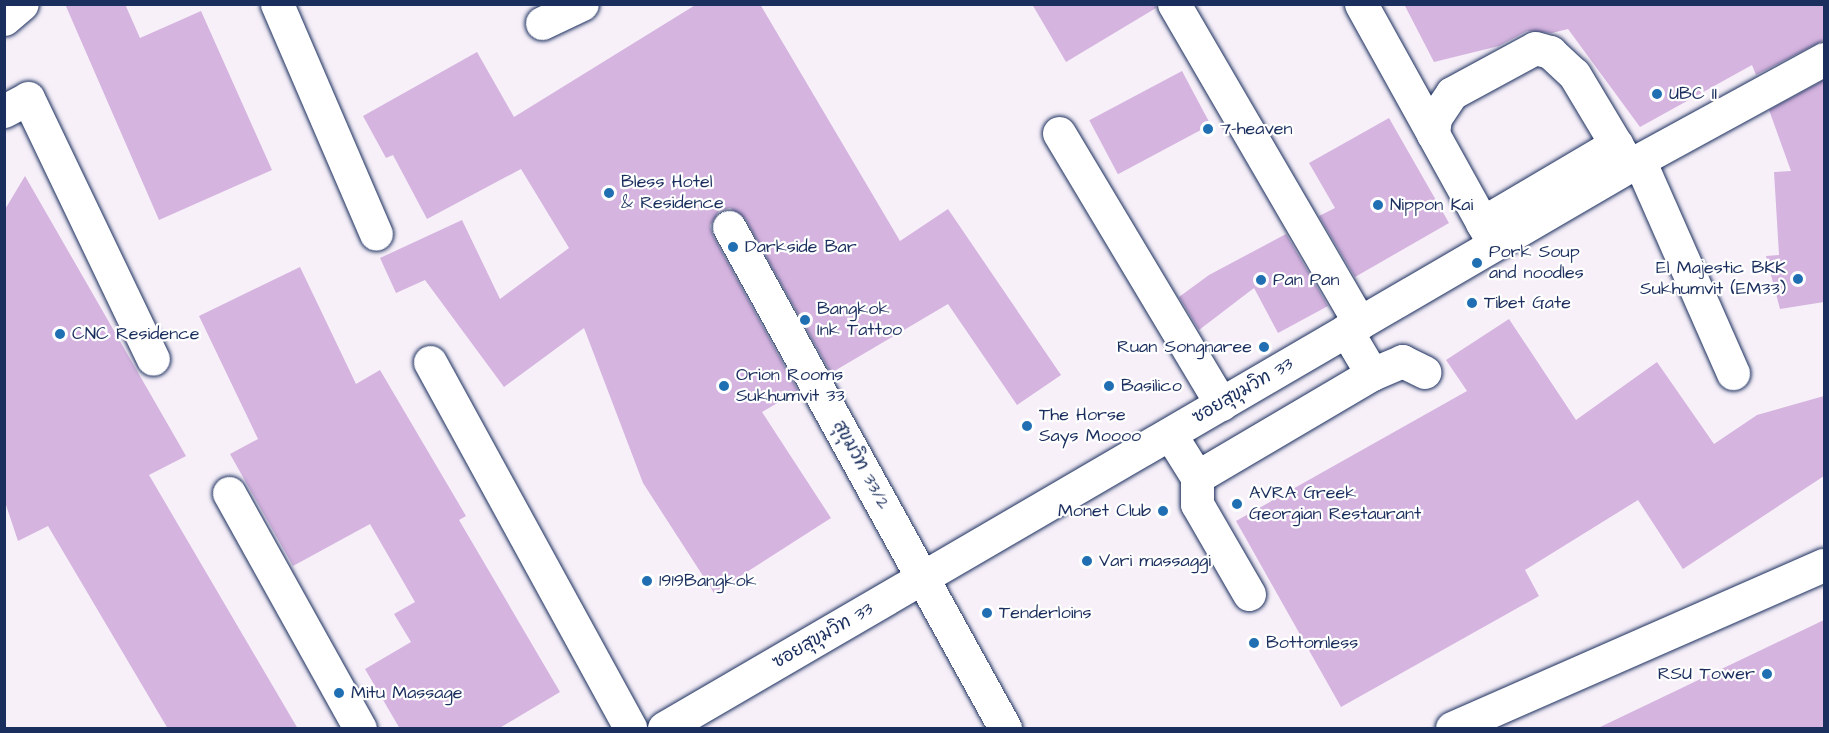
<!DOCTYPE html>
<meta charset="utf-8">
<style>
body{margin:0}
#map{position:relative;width:1829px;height:733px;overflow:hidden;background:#f7f0f9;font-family:"Architects Daughter","Playpen Sans Thai",sans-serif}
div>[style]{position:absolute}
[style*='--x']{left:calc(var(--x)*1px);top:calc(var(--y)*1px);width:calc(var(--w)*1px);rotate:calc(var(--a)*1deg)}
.building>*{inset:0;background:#d5b4df;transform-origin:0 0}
.roads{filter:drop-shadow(0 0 2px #1b2f5e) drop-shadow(0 0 2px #1b2f5e)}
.minor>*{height:33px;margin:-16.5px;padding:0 16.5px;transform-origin:16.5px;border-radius:16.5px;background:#fff}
.dots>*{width:16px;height:16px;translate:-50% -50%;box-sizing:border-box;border:3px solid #fff;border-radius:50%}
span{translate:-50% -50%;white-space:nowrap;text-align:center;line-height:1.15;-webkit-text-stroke:4.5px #fff;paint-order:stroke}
.poi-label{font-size:18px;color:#1b2f5e}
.left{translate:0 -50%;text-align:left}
.right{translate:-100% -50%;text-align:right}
.street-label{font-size:18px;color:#1b2f5e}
.frame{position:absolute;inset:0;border:6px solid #1b2f5e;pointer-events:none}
</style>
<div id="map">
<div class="building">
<i style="clip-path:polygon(65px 4px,125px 4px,140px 38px,201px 11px,272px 170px,159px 220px)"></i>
<i style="clip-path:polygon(697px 4px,760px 4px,900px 241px,948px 209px,1061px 375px,1017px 405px,948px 304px,831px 373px,745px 218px,730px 208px,719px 211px,710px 226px,713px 236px,798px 391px,762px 412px,831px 518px,714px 593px,643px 483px,584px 328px,504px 387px,425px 280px,396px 293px,380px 258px,462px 220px,500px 299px,569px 248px,521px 169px,427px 219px,393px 155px,386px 158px,363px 116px,477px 52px,514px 117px)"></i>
<i style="clip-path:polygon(1032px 4px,1155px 4px,1156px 8px,1066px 62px)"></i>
<i style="clip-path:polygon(1404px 4px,1824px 4px,1824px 40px,1756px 75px,1752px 65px,1640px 127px,1568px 29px,1552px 33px,1527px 31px,1499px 46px,1434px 62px)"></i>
<i style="left:1182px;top:71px;width:61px;height:105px;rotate:62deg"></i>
<i style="clip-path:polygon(1824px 80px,1824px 302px,1780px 309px,1766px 256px,1779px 255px,1774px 172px,1791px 171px,1769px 110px)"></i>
<i style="clip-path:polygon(1389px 118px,1449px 223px,1355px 277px,1319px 216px,1335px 208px,1309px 163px)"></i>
<i style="clip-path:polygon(25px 176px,186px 456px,149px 475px,298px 729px,168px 729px,48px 526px,18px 541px,4px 499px,4px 211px)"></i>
<i style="clip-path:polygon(1286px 234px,1328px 306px,1278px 333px,1254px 288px,1199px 330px,1179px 297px,1209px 275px)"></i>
<i style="clip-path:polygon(300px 267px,356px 384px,380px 370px,466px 516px,459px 520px,560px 692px,498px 729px,400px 729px,365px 669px,411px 642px,394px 614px,415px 602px,370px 524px,293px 566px,230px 454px,258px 439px,199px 316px)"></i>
<i style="clip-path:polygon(1509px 319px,1576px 420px,1657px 362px,1714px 444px,1757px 415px,1824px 396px,1824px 476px,1683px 569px,1638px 500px,1525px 570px,1539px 596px,1341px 707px,1236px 521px,1467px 391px,1446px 360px)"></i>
<i style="clip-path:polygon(1824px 620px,1824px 729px,1596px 729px)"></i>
</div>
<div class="roads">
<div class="minor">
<i style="--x:277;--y:4;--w:250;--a:66.7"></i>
<i style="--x:1174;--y:4;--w:369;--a:59.8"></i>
<i style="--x:1361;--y:4;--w:149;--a:61"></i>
<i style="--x:4;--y:19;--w:23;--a:-40"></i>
<i style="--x:542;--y:23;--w:44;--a:-25.4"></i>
<i style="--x:4;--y:111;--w:27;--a:-28"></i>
<i style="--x:28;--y:98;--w:289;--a:64.4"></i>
<i style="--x:1059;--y:133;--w:316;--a:59.1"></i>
<i style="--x:1639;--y:160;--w:233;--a:66.2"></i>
<i style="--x:1482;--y:223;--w:156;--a:-30.5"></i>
<i style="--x:729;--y:227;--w:572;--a:61.15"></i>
<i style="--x:1494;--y:244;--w:126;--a:-119"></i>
<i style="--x:1433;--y:134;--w:16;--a:-83"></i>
<i style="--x:1435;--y:118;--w:30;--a:-56"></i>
<i style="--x:1452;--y:93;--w:94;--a:-28.5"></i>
<i style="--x:1535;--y:48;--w:16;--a:15"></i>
<i style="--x:1550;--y:52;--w:33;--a:43"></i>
<i style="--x:1574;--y:74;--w:107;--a:59.1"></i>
<i style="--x:430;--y:362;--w:417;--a:61.3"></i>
<i style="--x:1372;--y:374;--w:33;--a:-23"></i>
<i style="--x:1402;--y:361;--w:25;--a:26"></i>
<i style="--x:1170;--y:434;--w:51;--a:57.9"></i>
<i style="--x:1197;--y:477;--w:203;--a:-30.5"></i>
<i style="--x:1372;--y:374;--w:51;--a:-120.6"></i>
<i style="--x:1197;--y:477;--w:27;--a:90"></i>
<i style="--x:1197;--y:504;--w:104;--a:60"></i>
<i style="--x:229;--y:493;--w:269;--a:60.9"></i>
<i style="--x:664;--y:728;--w:1128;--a:-30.22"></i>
<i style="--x:1639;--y:160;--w:211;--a:-28.6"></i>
<i style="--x:1452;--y:728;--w:406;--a:-23.7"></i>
</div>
</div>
<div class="dots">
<i style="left:1657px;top:94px;background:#1f6fb2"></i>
<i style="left:1208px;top:129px;background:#1f6fb2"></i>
<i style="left:609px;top:193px;background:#1f6fb2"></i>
<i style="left:1378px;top:205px;background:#1f6fb2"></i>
<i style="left:733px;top:247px;background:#1f6fb2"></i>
<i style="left:1477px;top:263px;background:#1f6fb2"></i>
<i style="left:1798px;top:279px;background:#1f6fb2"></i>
<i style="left:1261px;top:280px;background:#1f6fb2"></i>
<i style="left:1472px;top:303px;background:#1f6fb2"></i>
<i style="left:805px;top:320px;background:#1f6fb2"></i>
<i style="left:60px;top:334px;background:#1f6fb2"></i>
<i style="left:1264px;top:347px;background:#1f6fb2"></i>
<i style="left:724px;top:386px;background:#1f6fb2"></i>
<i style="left:1109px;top:386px;background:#1f6fb2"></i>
<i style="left:1027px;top:426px;background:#1f6fb2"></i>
<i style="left:1237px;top:504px;background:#1f6fb2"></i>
<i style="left:1163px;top:511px;background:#1f6fb2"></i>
<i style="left:1087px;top:561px;background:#1f6fb2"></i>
<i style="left:647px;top:581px;background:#1f6fb2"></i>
<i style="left:987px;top:613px;background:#1f6fb2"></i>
<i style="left:1254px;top:643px;background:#1f6fb2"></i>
<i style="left:1767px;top:674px;background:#1f6fb2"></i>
<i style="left:339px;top:693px;background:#1f6fb2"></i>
</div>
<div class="poi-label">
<span class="left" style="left:1669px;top:94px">UBC II</span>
<span class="left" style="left:1220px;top:129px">7-heaven</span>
<span class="left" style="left:621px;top:193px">Bless Hotel<br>&amp; Residence</span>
<span class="left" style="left:1390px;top:205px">Nippon Kai</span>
<span class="left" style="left:745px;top:247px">Darkside Bar</span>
<span class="left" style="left:1489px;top:263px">Pork Soup<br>and noodles</span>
<span class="right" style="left:1786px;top:279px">El Majestic BKK<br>Sukhumvit (EM33)</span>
<span class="left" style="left:1273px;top:280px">Pan Pan</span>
<span class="left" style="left:1484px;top:303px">Tibet Gate</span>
<span class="left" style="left:817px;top:320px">Bangkok<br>Ink Tattoo</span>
<span class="left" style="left:72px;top:334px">CNC Residence</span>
<span class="right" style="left:1252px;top:347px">Ruan Songnaree</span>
<span class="left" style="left:736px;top:386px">Orion Rooms<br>Sukhumvit 33</span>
<span class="left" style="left:1121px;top:386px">Basilico</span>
<span class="left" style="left:1039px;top:426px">The Horse<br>Says Moooo</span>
<span class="left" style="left:1249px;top:504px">AVRA Greek<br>Georgian Restaurant</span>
<span class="right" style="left:1151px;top:511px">Monet Club</span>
<span class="left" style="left:1099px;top:561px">Vari massaggi</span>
<span class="left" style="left:659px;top:581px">1919Bangkok</span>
<span class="left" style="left:999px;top:613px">Tenderloins</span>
<span class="left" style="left:1266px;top:643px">Bottomless</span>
<span class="right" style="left:1755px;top:674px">RSU Tower</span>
<span class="left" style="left:351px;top:693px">Mitu Massage</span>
</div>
<div class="street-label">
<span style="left:1243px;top:391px;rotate:-30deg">ซอยสุขุมวิท 33</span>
<span style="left:861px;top:465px;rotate:61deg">สุขุมวิท 33/2</span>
<span style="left:823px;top:636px;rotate:-30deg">ซอยสุขุมวิท 33</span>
</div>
<div class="frame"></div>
</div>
